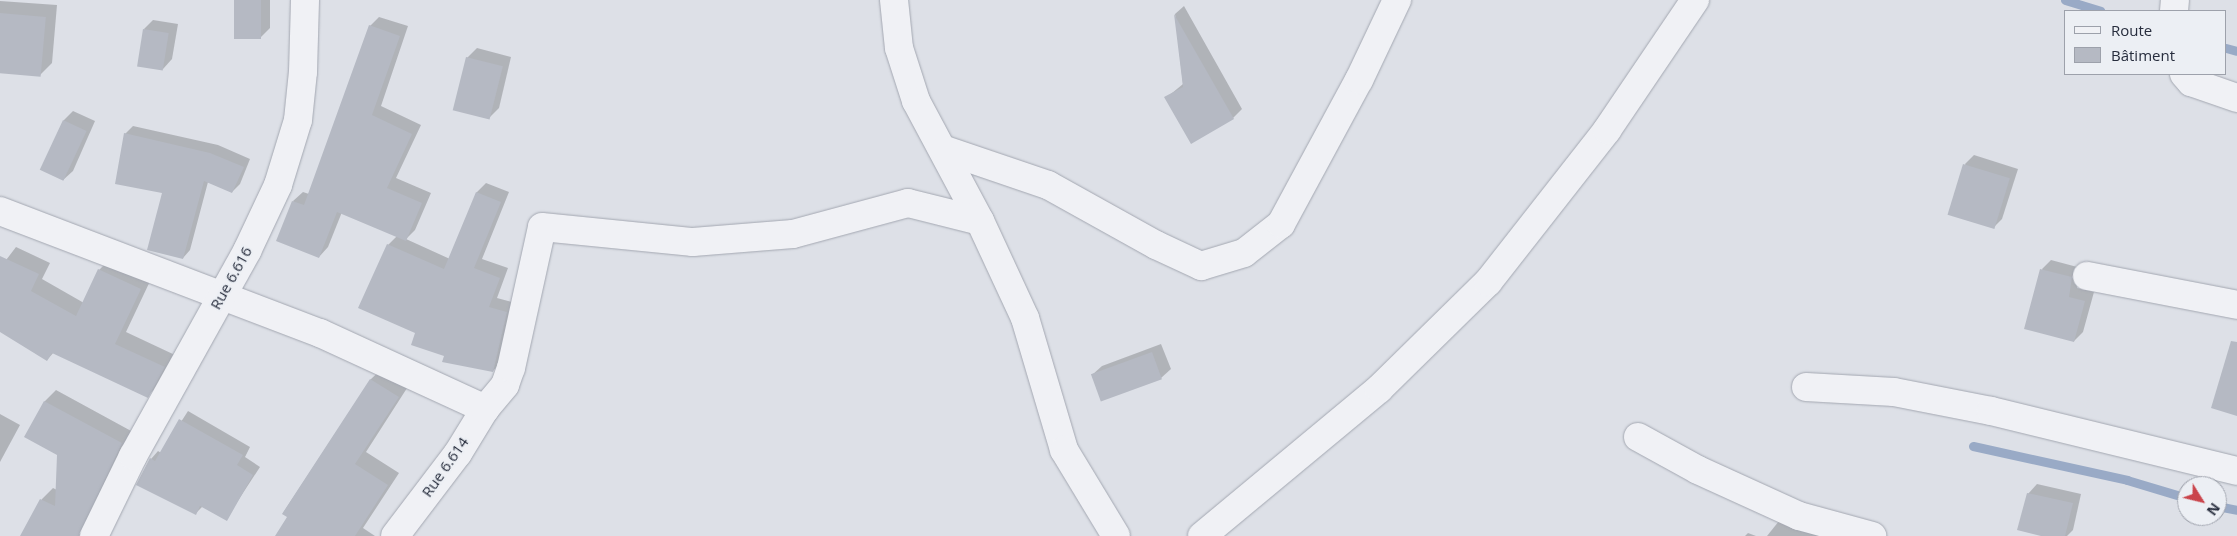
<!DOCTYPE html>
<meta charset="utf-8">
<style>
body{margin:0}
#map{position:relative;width:2237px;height:536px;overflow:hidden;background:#dde0e7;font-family:"Open Sans",sans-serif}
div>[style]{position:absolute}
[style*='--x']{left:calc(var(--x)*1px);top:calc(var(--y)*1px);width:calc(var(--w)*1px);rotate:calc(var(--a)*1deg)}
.shadow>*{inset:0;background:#0003}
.stream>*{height:9px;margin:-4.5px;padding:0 4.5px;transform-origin:4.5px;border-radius:4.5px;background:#99aac6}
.building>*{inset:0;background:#b5b9c3;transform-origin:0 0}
.roads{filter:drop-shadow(0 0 1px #a3a7b1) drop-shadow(0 0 1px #a3a7b1)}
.minor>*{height:28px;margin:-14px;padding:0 14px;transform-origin:14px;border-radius:14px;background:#f0f1f5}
span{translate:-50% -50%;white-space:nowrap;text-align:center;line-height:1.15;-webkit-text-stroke:4px #eceff4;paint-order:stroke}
.street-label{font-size:15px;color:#272d3d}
.legend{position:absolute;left:2064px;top:10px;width:162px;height:65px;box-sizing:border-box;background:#eceff4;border:1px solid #9da1ab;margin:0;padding:6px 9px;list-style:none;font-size:15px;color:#272d3d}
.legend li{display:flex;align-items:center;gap:10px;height:25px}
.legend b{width:25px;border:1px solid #9da1ab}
.north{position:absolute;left:2177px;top:476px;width:50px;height:50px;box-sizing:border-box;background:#eceff4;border:1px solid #9da1ab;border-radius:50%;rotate:126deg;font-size:14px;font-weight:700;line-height:20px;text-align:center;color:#272d3d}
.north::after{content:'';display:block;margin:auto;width:18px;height:22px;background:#ca444b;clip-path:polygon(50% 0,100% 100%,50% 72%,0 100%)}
</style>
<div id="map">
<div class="shadow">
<i style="clip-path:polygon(235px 0,270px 0,270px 28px,261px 37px)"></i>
<i style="clip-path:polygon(0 1px,57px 5px,52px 63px,40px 75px,0 72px)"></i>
<i style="clip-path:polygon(1184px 6px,1242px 109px,1233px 118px,1166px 98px,1183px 84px,1175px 14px)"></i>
<i style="clip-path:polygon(379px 17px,408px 26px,381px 106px,421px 125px,396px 178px,431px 193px,415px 230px,406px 239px,450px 259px,477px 192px,486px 183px,509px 192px,482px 259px,508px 268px,497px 298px,516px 303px,502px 361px,493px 371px,444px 361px,445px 355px,417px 332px,388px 245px,397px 236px,342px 212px,328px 247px,319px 257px,293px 201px,303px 192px,309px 194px,370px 26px)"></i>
<i style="clip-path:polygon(153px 20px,178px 24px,172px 59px,163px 69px,144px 29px)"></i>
<i style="clip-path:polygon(477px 48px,511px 57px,499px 108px,489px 118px,467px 58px)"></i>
<i style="clip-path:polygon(73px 111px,95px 121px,73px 171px,63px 180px,64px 120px)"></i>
<i style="clip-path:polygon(133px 126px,218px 145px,250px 159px,240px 184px,232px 192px,208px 182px,190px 250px,183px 258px,163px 192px,125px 134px)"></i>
<i style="clip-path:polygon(1974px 155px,2018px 169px,2002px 219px,1993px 228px,1965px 164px)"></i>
<i style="clip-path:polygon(16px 247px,50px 263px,42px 279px,84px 303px,99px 270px,111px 258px,152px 277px,126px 332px,175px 355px,159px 385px,147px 396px,54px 352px,47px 360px,0 331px,0 268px)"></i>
<i style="clip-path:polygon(2051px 260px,2081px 268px,2077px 288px,2094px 292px,2083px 332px,2074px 341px,2042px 269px)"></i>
<i style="clip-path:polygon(1161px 344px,1171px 369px,1161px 378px,1092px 375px,1102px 366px)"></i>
<i style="clip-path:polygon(383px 368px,409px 385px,366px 452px,399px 473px,363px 528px,375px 536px,279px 536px,288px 516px,283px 513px,371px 379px)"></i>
<i style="clip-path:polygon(56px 390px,133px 432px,88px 528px,80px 536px,47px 536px,28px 525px,42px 499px,53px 488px,57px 490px,59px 454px,26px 436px,45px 401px)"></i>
<i style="clip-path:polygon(188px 411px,250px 447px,245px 457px,260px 467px,226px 519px,203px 506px,196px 513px,151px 459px,158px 451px,161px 453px)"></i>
<i style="clip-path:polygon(0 414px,20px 425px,0 462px)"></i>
<i style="clip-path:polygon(2037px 484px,2081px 494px,2073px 530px,2067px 536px,2047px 536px,2028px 494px)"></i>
<i style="clip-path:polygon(1783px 516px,1826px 536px,1767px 536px)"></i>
<i style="clip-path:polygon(1748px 533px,1756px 536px,1745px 536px)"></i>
</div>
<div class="stream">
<i style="--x:2065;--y:0;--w:37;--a:17"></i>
<i style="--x:2226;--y:48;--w:11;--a:15"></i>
<i style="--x:1973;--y:446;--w:158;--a:12.4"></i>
<i style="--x:2127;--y:480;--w:63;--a:16.7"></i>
<i style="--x:2217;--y:506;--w:20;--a:11"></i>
</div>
<div class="building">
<i style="left:234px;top:0;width:27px;height:39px"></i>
<i style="left:0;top:13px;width:46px;height:60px;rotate:5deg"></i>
<i style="clip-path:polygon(1174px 14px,1234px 119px,1191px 144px,1164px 97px,1183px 87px)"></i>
<i style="clip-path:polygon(369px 25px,400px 36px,372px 115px,412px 134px,387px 188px,422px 203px,406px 241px,337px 212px,319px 258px,276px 241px,292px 201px,304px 205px)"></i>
<i style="left:143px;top:29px;width:26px;height:38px;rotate:9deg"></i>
<i style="left:466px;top:57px;width:38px;height:55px;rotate:14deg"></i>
<i style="left:63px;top:120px;width:26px;height:55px;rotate:25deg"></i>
<i style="clip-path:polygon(124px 133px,210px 153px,244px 167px,232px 193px,204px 181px,183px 259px,147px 250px,162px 193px,115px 184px)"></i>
<i style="left:1963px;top:164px;width:49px;height:53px;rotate:17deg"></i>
<i style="clip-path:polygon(476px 192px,501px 202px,474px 268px,500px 278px,489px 307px,507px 312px,493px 372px,442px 362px,444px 356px,411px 345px,415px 333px,358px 308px,387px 244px,444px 269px)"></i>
<i style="clip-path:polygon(0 256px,39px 274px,31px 291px,76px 316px,98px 269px,141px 289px,115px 344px,165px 367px,148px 398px,52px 353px,47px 361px,0 332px)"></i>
<i style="clip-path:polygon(2040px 269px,2072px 277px,2069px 297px,2085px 301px,2074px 342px,2024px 329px)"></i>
<i style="clip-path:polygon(2231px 341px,2237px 342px,2237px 416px,2211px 408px)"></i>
<i style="left:1152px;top:352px;width:29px;height:65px;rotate:70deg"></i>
<i style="clip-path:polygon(370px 379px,399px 397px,355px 464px,388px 485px,355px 536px,275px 536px,287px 517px,282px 514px)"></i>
<i style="clip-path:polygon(44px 401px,122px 443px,79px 536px,20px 536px,40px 499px,55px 506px,57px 455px,24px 437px)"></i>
<i style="clip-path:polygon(179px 419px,243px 455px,237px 465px,253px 475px,227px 521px,200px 506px,196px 515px,136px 485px,150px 458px,155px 461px)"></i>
<i style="clip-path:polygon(2027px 493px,2073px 503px,2065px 536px,2041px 536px,2017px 530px)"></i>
</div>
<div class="roads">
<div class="minor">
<i style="--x:894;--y:0;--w:48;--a:84.1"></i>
<i style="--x:899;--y:48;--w:56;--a:72.2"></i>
<i style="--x:916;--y:101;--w:136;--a:61.9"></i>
<i style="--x:980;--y:221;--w:107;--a:65.1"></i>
<i style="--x:1025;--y:318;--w:138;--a:73.5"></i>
<i style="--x:1064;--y:450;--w:100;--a:58.8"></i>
<i style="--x:2174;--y:11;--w:11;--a:-85"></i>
<i style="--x:2184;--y:74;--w:11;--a:49"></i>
<i style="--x:2191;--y:82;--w:49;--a:19.2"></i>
<i style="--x:945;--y:150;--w:109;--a:18.8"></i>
<i style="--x:1048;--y:185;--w:124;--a:29.1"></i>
<i style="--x:1156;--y:245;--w:50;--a:25"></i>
<i style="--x:1201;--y:266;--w:45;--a:-16.8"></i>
<i style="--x:1244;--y:253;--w:47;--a:-38.1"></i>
<i style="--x:1281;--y:224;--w:164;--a:-61.6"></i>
<i style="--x:1359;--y:80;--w:89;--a:-64.6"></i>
<i style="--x:0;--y:211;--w:342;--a:20.9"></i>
<i style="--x:320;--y:333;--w:182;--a:24.7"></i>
<i style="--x:485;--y:409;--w:52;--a:121.5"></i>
<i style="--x:458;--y:453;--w:104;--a:127.2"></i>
<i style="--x:2087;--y:276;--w:153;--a:10.9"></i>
<i style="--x:1806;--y:387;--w:88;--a:3.3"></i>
<i style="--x:1894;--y:392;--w:99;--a:11.1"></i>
<i style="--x:1991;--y:411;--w:253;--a:13.7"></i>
<i style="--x:485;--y:409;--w:31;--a:-50"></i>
<i style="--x:505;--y:385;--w:18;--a:-71"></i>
<i style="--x:511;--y:368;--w:144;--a:-77.6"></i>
<i style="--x:542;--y:227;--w:152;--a:5.7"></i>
<i style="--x:693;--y:242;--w:100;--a:-4.6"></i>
<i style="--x:793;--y:234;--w:119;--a:-15.1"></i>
<i style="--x:908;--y:203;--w:74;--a:14"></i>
<i style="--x:1638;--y:437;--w:68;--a:28.8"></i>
<i style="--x:1698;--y:470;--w:111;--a:24.5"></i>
<i style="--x:1799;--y:516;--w:76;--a:15.3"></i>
<i style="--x:94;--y:536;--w:89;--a:-64"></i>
<i style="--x:133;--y:456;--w:235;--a:-60.9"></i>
<i style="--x:247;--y:251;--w:73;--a:-64.8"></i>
<i style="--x:278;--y:185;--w:68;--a:-72.9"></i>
<i style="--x:298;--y:120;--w:48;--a:-84.1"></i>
<i style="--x:303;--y:72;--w:72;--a:-88.4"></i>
<i style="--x:1202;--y:536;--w:230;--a:-39.7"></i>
<i style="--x:1379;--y:389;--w:153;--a:-44.5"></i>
<i style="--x:1488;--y:282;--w:193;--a:-51.9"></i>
<i style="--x:1607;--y:130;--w:157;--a:-55.9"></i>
</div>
</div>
<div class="street-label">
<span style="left:231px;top:278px;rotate:-61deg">Rue 6.616</span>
<span style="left:445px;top:467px;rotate:-55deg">Rue 6.614</span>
</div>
<ul class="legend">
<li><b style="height:6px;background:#f0f1f5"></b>Route</li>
<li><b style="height:14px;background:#b5b9c3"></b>Bâtiment</li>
</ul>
<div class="north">N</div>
</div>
